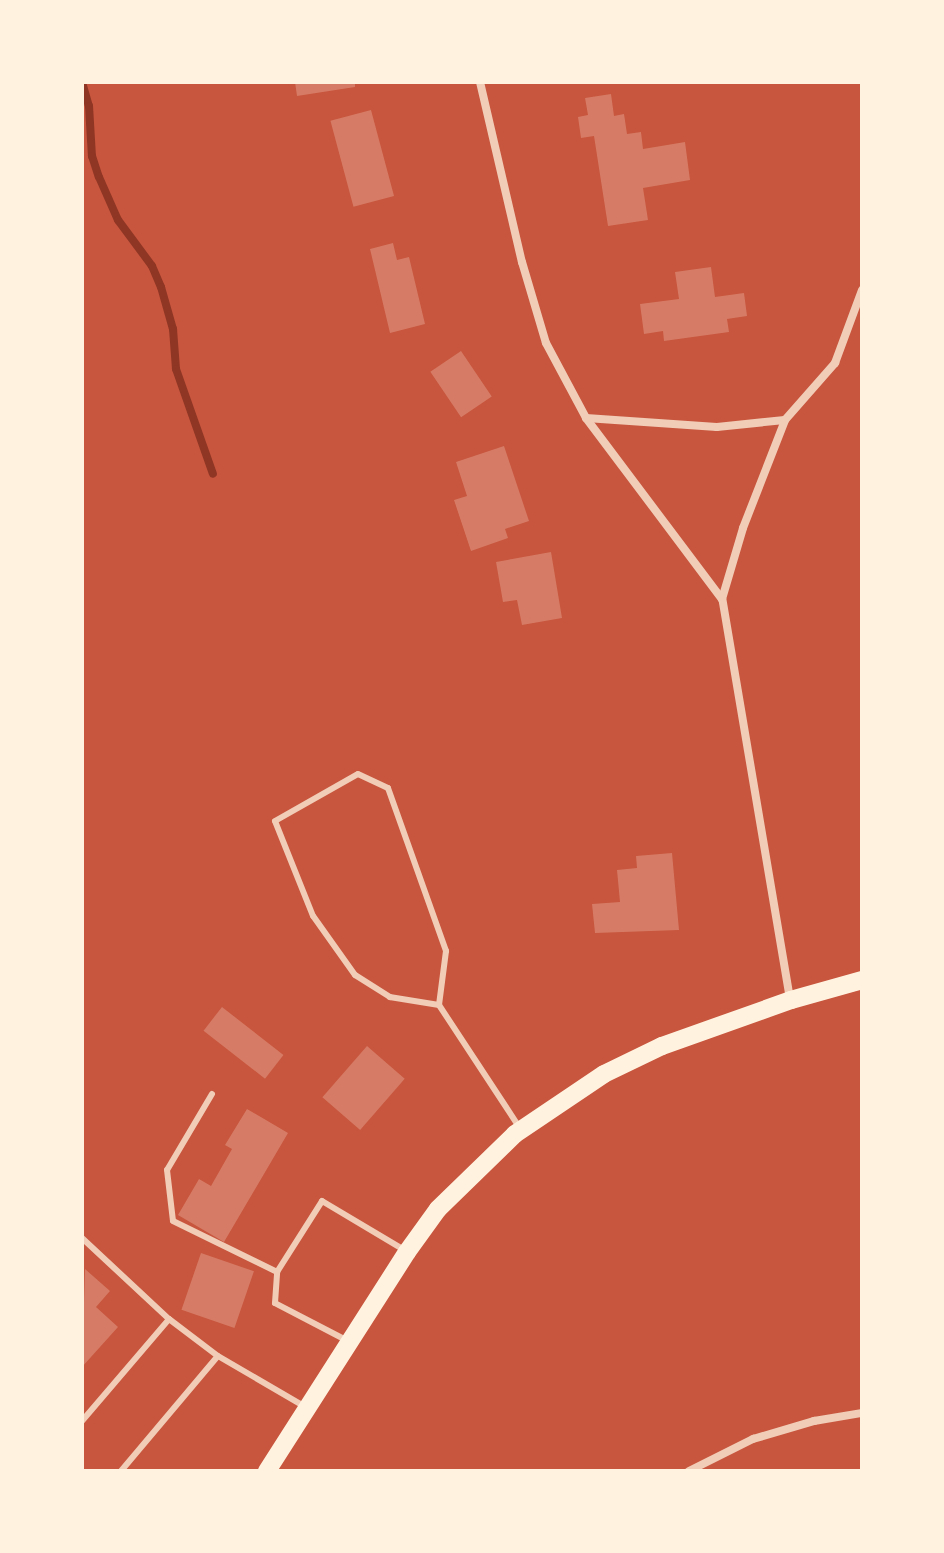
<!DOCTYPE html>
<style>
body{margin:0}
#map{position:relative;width:944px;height:1553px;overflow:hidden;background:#c8553d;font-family:"Golos Text",sans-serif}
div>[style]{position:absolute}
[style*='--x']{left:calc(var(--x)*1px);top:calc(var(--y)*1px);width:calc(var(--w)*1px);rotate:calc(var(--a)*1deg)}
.stream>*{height:8px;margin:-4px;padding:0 4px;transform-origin:4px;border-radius:4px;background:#8f3625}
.building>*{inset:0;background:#d67c66;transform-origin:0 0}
.service>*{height:6px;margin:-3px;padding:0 3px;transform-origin:3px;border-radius:3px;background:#f1ccb7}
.minor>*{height:8px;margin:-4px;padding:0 4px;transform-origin:4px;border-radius:4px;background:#f1ccb7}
.primary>*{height:18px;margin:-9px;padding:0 9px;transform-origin:9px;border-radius:9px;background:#fff3e0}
span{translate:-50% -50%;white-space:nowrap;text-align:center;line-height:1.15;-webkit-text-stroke:6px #fff3e0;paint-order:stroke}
.frame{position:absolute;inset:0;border:84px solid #fff3e0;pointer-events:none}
</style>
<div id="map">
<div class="stream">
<i style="--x:82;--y:82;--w:25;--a:74"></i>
<i style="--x:89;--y:106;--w:50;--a:86.6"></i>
<i style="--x:92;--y:156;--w:22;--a:72"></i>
<i style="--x:99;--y:177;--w:47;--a:66.2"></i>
<i style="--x:118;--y:220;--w:57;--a:53.5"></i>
<i style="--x:152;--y:266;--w:23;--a:67"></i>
<i style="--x:161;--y:287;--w:44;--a:74.1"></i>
<i style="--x:173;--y:329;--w:40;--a:85.7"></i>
<i style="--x:176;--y:369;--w:111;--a:70.6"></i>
</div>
<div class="building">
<i style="clip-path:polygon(295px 82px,355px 82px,355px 87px,297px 96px)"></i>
<i style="clip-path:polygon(611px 94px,614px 116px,624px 114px,627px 134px,641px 132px,643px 149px,685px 142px,690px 180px,643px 188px,648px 220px,608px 226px,594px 136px,581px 138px,578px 117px,588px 115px,585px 98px)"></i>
<i style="left:371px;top:110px;width:89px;height:42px;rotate:75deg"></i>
<i style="clip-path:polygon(393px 243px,397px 260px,409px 257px,425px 324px,390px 333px,370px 249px)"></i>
<i style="clip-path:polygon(711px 267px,715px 297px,744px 293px,747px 316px,727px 319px,729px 332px,664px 341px,663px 331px,644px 334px,640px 304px,679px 299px,675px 272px)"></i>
<i style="left:461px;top:351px;width:55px;height:37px;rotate:56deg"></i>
<i style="clip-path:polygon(504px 446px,529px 521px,505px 529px,508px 538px,471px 551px,454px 500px,467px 496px,456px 462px)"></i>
<i style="clip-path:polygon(551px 552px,562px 618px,522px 625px,517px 600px,503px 602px,496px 562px)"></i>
<i style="clip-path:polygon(672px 853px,679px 930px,595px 933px,592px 904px,620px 902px,617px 870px,637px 868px,636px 856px)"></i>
<i style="left:222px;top:1007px;width:78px;height:30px;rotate:38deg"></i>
<i style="left:367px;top:1046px;width:50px;height:68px;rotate:41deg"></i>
<i style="clip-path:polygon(247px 1109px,288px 1133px,224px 1242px,178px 1215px,199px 1179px,211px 1186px,232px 1149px,225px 1145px)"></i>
<i style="left:201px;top:1253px;width:56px;height:60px;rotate:19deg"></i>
<i style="clip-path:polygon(85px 1269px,110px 1291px,96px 1307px,118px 1327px,82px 1367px)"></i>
</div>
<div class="service">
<i style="--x:439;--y:1005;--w:50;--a:-170.7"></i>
<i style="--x:390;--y:997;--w:41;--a:-147.8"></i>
<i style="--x:355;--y:975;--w:72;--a:-125.4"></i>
<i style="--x:313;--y:916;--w:102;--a:-111.8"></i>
<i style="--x:275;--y:821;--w:95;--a:-29.5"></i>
<i style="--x:358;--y:774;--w:33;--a:25"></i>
<i style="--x:388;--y:788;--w:173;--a:70.4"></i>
<i style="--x:446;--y:951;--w:54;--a:97.4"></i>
<i style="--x:439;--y:1005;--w:146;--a:56.7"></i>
<i style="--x:212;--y:1094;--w:88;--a:120.6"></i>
<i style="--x:167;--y:1170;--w:51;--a:83.3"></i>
<i style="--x:173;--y:1221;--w:116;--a:26.1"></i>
<i style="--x:82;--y:1238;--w:119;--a:43"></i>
<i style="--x:346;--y:1340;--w:80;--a:-152.5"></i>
<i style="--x:275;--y:1303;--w:31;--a:-86"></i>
<i style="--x:277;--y:1272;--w:84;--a:-57.6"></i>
<i style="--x:322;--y:1201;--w:98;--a:30.8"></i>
<i style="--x:82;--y:1421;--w:134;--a:-49.5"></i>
<i style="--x:169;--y:1319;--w:61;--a:37.1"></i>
<i style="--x:218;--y:1356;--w:99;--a:30.2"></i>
<i style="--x:121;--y:1471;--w:150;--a:-49.9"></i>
</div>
<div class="minor">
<i style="--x:480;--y:82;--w:185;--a:76.9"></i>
<i style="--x:522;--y:262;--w:84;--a:73.5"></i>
<i style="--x:546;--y:343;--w:85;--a:61.9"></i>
<i style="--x:586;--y:418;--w:226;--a:53.1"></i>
<i style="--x:586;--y:418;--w:131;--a:3.9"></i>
<i style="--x:717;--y:427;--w:68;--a:-5.9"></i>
<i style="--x:790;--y:999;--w:406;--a:-99.6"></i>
<i style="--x:722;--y:599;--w:74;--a:-73.5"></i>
<i style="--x:743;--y:528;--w:116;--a:-68.7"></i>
<i style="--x:785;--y:420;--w:76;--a:-48.7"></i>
<i style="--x:835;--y:363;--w:78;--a:-69.7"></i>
<i style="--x:689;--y:1471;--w:72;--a:-26.6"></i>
<i style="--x:753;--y:1439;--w:64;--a:-16.4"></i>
<i style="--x:814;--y:1421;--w:49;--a:-9.5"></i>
</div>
<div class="primary">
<i style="--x:267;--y:1471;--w:260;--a:-57.4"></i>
<i style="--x:407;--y:1252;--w:53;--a:-54.2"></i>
<i style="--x:438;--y:1209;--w:107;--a:-44.2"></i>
<i style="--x:515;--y:1134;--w:107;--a:-34"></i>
<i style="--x:604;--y:1074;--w:64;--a:-25.8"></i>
<i style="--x:662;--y:1046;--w:137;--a:-19.6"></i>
<i style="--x:791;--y:1000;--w:74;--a:-15.7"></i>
</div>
<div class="frame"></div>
</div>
